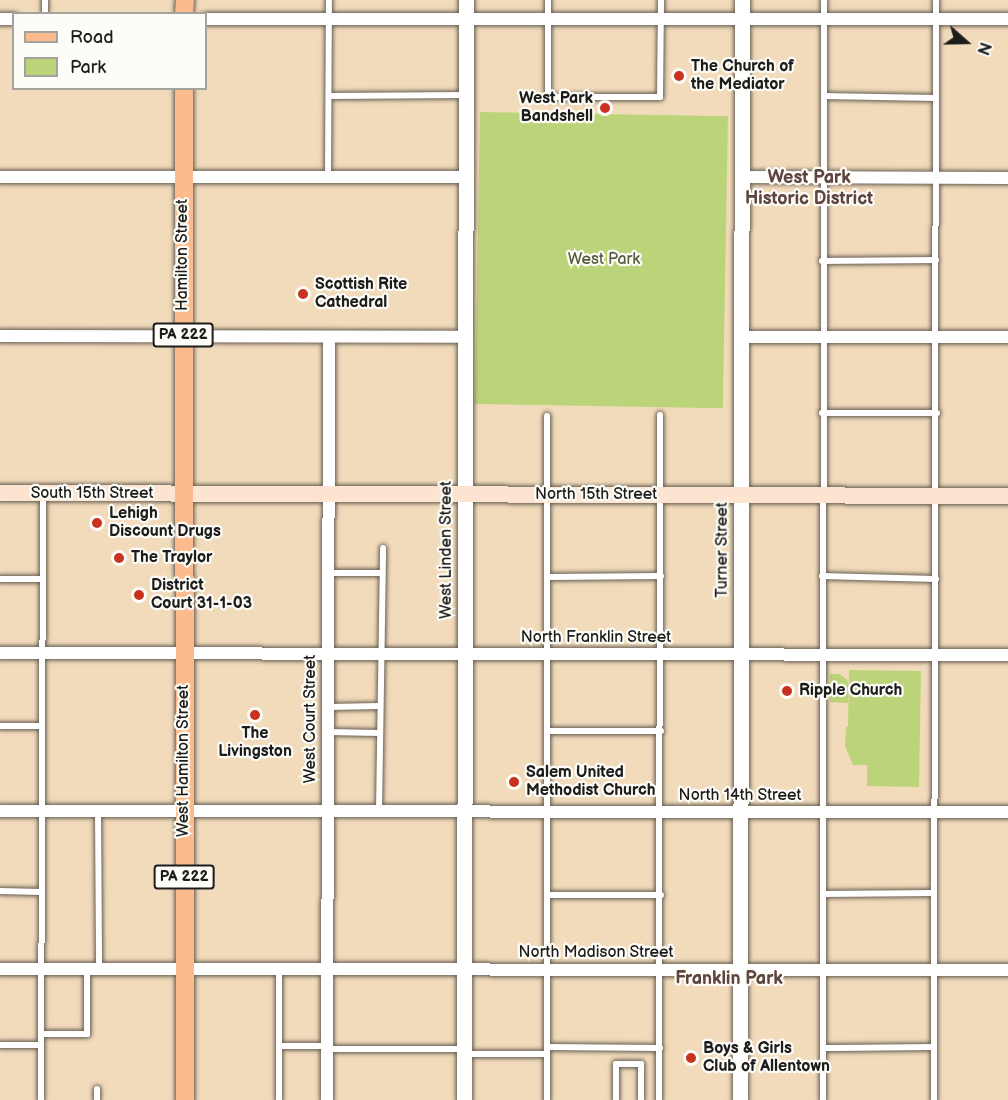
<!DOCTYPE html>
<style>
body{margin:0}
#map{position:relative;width:1008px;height:1100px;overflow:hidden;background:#f2dbbb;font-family:"Balsamiq Sans",sans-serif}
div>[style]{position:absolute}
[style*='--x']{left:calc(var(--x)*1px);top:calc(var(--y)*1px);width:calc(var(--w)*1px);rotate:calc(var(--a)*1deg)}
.green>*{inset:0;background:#bcd479;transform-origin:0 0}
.roads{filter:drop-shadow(0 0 2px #675f54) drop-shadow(0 0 2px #675f54)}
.service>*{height:6px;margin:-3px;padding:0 3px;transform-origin:3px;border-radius:3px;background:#fff}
.minor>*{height:12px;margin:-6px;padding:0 6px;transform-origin:6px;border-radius:6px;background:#fff}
.tertiary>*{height:15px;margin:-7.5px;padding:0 7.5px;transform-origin:7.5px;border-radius:7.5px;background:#fff}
.secondary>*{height:16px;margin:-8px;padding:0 8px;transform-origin:8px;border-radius:8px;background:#fde4d1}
.primary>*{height:18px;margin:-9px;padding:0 9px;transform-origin:9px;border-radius:9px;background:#fbbb8c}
.dots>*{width:16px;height:16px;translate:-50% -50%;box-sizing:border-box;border:3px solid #fdfcf7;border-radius:50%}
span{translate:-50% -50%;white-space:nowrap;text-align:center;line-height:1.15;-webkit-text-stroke:4.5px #fdfcf7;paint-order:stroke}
.shield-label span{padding:2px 4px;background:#fdfcf7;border:2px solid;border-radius:4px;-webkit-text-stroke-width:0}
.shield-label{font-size:15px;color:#1c1c1c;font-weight:700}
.poi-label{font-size:16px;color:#1c1c1c;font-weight:700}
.left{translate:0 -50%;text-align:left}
.right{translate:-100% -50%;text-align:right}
.street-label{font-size:16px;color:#1c1c1c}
.park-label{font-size:16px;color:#545c3d}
.neighbourhood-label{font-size:18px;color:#5e453f;font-weight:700}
.legend{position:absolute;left:12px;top:12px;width:195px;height:78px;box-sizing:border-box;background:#fdfcf7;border:2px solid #a3a29f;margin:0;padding:8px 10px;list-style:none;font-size:18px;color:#1c1c1c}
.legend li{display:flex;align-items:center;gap:12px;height:30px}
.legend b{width:30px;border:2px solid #a3a29f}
.north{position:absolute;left:936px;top:12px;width:60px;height:60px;-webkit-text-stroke:4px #fdfcf7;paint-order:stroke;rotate:110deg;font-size:16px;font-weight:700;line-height:24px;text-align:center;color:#1c1c1c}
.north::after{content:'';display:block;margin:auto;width:21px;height:27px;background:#1c1c1c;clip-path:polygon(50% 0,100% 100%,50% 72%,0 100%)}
</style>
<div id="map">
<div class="green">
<i style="left:480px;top:112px;width:248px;height:292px;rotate:1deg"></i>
<i style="clip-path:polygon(849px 670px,921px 671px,919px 787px,867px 786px,867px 765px,853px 765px,845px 746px,846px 727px,848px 726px)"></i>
<i style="clip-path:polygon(830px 674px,840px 674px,848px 681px,848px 703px,830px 702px)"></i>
</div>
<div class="roads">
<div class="service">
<i style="--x:548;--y:0;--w:97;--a:90"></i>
<i style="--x:548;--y:97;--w:112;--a:0"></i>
<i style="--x:660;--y:97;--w:97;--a:-89.4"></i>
<i style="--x:45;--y:14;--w:14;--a:-90"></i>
<i style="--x:329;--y:96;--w:137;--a:-0.4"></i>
<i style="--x:824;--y:96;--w:112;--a:1"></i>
<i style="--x:328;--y:177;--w:177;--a:-89.7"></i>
<i style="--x:822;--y:261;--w:114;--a:-0.5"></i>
<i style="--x:822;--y:413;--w:115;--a:0"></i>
<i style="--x:329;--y:573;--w:53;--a:0"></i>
<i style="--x:822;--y:576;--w:114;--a:1.5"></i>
<i style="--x:548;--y:577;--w:113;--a:-0.5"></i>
<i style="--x:0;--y:579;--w:42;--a:0"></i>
<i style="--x:328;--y:707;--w:51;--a:-1.1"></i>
<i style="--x:0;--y:726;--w:42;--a:0"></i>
<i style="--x:548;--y:731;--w:113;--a:0"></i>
<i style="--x:328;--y:732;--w:51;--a:1.1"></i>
<i style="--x:379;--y:811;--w:263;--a:-89.1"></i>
<i style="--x:98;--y:812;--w:156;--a:89.6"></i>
<i style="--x:0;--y:891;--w:41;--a:1.4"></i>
<i style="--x:823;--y:894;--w:111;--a:-0.5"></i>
<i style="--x:547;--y:895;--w:114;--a:0"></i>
<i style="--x:279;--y:969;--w:131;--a:90"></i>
<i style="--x:41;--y:1034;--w:46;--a:0"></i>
<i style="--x:87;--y:1034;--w:65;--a:-90"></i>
<i style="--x:0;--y:1045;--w:41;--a:0"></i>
<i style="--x:279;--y:1046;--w:48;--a:0"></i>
<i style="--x:547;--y:1047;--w:113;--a:0.5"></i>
<i style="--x:824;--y:1048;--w:110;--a:-0.5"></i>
<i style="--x:328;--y:1049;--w:136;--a:0"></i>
<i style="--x:465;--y:1054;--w:82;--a:0"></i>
<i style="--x:41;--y:1100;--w:606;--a:-89.81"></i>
<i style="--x:97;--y:1100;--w:11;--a:-90"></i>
<i style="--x:547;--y:1100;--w:684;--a:-90"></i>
<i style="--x:616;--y:1100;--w:36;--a:-90"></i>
<i style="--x:616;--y:1064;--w:25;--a:0"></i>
<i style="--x:641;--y:1064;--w:36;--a:90"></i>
<i style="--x:659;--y:1100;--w:685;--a:-89.92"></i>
<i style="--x:823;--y:1100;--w:1100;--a:-89.95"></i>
<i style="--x:934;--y:1100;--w:1100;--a:-89.9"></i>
</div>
<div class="minor">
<i style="--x:0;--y:19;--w:14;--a:0"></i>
<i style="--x:206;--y:19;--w:802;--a:0"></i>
<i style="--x:0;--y:177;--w:466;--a:0"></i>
<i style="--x:742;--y:177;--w:266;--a:0.2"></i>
<i style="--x:0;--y:336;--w:465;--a:0.1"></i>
<i style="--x:742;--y:337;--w:266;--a:0"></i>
<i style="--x:0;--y:653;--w:1008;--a:0.11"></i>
<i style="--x:0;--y:811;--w:1008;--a:0.06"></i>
<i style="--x:0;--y:969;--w:1008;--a:0.06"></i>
<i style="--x:327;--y:1100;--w:763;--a:-89.85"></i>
</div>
<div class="tertiary">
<i style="--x:464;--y:1100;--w:1100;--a:-89.9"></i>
<i style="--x:740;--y:1100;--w:1100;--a:-89.9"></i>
</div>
<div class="secondary">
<i style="--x:0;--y:493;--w:1008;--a:0.17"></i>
</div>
<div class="primary">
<i style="--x:184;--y:14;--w:14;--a:-86"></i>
<i style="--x:184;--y:88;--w:1012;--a:89.94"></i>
</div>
</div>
<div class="dots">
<i style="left:679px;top:76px;background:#c8321e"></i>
<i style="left:605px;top:108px;background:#c8321e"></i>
<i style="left:303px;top:294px;background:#c8321e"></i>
<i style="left:97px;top:523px;background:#c8321e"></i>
<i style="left:119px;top:558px;background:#c8321e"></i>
<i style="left:139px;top:595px;background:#c8321e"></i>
<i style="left:787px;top:691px;background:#c8321e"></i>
<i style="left:255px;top:715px;background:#c8321e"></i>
<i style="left:514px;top:782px;background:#c8321e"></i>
<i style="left:691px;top:1058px;background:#c8321e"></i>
</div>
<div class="shield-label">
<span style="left:183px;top:335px">PA 222</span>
<span style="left:184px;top:877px">PA 222</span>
</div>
<div class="poi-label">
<span class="left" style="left:691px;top:76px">The Church of<br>the Mediator</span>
<span class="right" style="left:593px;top:108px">West Park<br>Bandshell</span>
<span class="left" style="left:315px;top:294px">Scottish Rite<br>Cathedral</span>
<span class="left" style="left:109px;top:523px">Lehigh<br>Discount Drugs</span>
<span class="left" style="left:131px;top:558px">The Traylor</span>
<span class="left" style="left:151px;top:595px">District<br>Court 31-1-03</span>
<span class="left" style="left:799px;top:691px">Ripple Church</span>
<span style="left:255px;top:743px">The<br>Livingston</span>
<span class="left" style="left:526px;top:782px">Salem United<br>Methodist Church</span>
<span class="left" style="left:703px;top:1058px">Boys &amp; Girls<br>Club of Allentown</span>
</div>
<div class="street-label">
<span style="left:183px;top:255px;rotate:-90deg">Hamilton Street</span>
<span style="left:92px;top:494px">South 15th Street</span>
<span style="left:596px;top:495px">North 15th Street</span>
<span style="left:447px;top:550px;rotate:-90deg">West Linden Street</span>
<span style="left:723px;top:550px;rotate:-90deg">Turner Street</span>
<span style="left:596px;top:638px">North Franklin Street</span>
<span style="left:311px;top:719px;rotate:-90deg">West Court Street</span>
<span style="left:184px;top:761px;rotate:-90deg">West Hamilton Street</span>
<span style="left:740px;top:796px">North 14th Street</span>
<span style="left:596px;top:953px">North Madison Street</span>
</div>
<div class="park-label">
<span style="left:604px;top:260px">West Park</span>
</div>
<div class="neighbourhood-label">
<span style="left:809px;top:189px">West Park<br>Historic District</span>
<span style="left:729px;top:979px">Franklin Park</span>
</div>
<ul class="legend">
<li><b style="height:8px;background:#fbbb8c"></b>Road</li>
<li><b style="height:16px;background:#bcd479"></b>Park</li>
</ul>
<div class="north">N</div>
</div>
